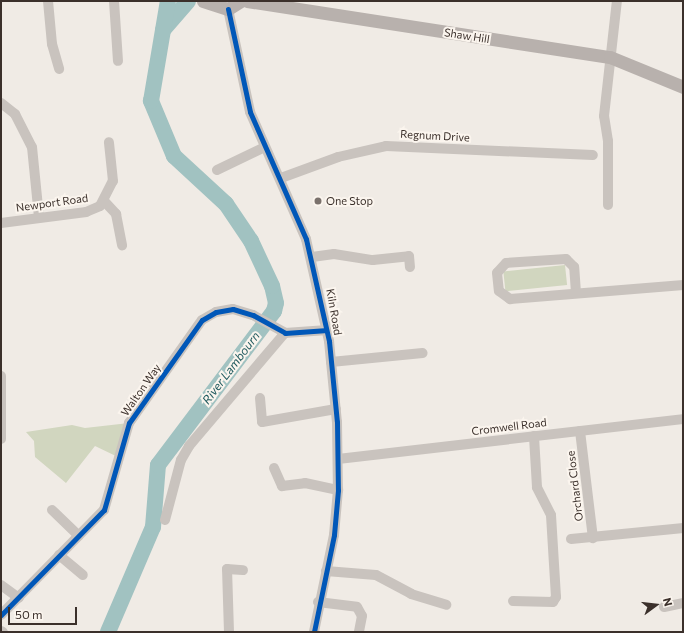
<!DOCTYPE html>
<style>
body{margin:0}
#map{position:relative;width:684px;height:633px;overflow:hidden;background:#f0ebe5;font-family:Commissioner,sans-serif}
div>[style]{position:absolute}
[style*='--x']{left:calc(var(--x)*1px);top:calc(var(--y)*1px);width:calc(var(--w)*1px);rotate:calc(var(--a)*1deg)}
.green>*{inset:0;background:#d1d6bf;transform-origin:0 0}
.river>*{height:16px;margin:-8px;padding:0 8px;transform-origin:8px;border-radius:8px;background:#a1c2c1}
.minor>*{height:10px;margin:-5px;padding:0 5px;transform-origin:5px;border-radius:5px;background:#c9c3be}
.major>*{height:13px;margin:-6.5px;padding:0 6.5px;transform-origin:6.5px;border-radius:6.5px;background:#b8b1ad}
.cycleway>*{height:5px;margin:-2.5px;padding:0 2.5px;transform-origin:2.5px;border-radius:2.5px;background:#0057b8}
.dots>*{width:11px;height:11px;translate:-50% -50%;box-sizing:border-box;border:2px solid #fbf5ee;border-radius:50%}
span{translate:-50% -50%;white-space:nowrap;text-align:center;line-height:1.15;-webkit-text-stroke:4px #fbf5ee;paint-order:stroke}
.street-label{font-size:11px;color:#3b302b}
.poi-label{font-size:11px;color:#3b302b}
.left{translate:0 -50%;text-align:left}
.water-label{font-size:12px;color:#1f5a5e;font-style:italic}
.frame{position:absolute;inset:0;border:2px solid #3b302b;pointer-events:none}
.north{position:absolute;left:636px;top:585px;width:40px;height:40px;-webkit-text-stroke:3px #fbf5ee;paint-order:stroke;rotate:75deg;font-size:11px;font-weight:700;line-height:16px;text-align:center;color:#3b302b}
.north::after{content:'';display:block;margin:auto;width:14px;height:18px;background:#3b302b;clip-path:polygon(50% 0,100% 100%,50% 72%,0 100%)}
.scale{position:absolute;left:8px;top:607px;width:69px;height:18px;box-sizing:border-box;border:2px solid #3b302b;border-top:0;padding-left:5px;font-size:12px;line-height:14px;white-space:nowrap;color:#3b302b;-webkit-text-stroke:3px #fbf5ee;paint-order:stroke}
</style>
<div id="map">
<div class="green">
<i style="left:565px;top:265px;width:20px;height:62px;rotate:84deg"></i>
<i style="clip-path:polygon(129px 423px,120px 458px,95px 446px,66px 483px,35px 457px,34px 441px,26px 432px,72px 425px,85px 428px)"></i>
</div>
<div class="river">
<i style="--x:163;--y:30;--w:38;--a:-49"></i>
<i style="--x:108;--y:632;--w:114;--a:-66.8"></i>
<i style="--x:153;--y:527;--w:62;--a:-85.4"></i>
<i style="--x:158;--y:465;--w:193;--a:-53"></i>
<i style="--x:274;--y:311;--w:8;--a:-76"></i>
<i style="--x:276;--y:303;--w:17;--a:-103"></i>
<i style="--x:272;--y:286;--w:50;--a:-115"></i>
<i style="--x:251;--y:241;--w:45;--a:-124"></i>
<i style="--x:226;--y:204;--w:71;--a:-137.3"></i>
<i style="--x:174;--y:156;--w:60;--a:-112.7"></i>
<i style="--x:151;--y:101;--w:101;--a:-80.4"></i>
</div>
<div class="minor">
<i style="--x:48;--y:1;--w:43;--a:84.7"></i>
<i style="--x:52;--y:44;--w:26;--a:74"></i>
<i style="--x:114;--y:1;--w:60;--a:86.2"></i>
<i style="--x:228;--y:9;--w:105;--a:77.9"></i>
<i style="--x:250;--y:112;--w:139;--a:66.2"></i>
<i style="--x:306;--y:239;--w:105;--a:77.3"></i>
<i style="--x:329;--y:341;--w:81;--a:84.4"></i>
<i style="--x:337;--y:422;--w:68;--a:89.2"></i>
<i style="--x:338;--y:490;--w:45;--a:95.1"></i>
<i style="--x:334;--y:535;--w:99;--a:101.7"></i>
<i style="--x:1;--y:103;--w:18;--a:38"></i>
<i style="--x:15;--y:114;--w:37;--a:63"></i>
<i style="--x:32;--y:147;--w:70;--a:84.3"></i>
<i style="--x:217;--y:170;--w:53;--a:-25.6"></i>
<i style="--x:281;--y:178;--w:61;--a:-20.2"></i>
<i style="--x:338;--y:157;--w:49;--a:-12.9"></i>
<i style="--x:386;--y:146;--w:207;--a:2.5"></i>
<i style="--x:104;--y:201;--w:18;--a:47"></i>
<i style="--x:116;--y:214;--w:32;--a:79"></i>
<i style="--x:608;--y:205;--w:64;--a:-90"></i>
<i style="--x:608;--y:141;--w:25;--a:-99"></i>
<i style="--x:604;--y:116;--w:116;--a:-83.6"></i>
<i style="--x:1;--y:223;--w:86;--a:-7.4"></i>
<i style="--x:86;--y:212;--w:15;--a:-23"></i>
<i style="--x:100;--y:206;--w:28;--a:-63"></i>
<i style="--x:113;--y:181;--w:39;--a:-96"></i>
<i style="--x:312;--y:257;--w:22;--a:-8"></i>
<i style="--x:334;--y:254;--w:39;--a:9"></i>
<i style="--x:373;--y:260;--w:36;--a:-6"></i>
<i style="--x:409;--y:256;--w:11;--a:85"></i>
<i style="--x:576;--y:293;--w:26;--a:-94"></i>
<i style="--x:574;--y:267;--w:11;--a:-135"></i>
<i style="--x:566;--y:259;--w:60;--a:176.2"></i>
<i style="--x:506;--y:263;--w:13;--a:132"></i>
<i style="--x:497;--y:273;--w:18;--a:84"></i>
<i style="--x:499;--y:291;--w:14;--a:36"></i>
<i style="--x:510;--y:299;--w:174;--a:-4.6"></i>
<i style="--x:331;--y:362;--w:92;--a:-5.6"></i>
<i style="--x:1;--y:376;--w:63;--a:90"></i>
<i style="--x:260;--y:398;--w:24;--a:85"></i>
<i style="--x:262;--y:422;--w:75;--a:-10"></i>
<i style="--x:580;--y:431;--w:108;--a:83.1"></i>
<i style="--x:338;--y:459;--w:347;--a:-6.6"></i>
<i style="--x:274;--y:468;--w:20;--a:66"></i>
<i style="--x:282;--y:486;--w:23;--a:-7"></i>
<i style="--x:305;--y:483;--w:34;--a:12"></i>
<i style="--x:52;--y:510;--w:37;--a:44"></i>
<i style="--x:165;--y:520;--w:62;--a:-75.1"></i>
<i style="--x:181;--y:460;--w:16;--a:-60"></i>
<i style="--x:189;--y:446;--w:148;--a:-49.7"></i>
<i style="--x:571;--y:539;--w:113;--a:-5.6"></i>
<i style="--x:59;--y:555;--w:31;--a:40"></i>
<i style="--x:326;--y:571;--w:50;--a:4.6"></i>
<i style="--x:376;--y:575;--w:40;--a:28"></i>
<i style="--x:411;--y:594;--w:37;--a:17"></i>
<i style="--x:1;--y:585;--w:22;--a:36"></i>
<i style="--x:513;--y:601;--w:40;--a:1.4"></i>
<i style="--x:553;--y:602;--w:6;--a:-59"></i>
<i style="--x:556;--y:597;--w:82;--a:-93.5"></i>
<i style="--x:551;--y:515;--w:31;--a:-117"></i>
<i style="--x:537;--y:487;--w:51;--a:-93.4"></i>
<i style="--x:318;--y:602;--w:39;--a:7"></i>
<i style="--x:357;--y:607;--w:10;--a:61"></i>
<i style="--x:362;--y:616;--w:16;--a:101"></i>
<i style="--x:664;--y:607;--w:19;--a:-12"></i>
<i style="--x:1;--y:615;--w:147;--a:-45.6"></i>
<i style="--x:104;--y:510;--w:91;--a:-74"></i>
<i style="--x:129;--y:423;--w:126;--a:-54.7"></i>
<i style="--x:202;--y:320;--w:16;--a:-30"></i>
<i style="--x:216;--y:312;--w:17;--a:-10"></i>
<i style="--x:233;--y:309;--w:21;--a:17"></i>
<i style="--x:253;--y:315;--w:37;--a:29"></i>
<i style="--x:285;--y:333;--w:39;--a:-4"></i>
<i style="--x:1;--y:631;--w:2;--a:27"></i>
<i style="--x:229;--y:632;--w:63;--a:-91.8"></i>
<i style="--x:227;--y:569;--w:16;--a:4"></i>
</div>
<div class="major">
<i style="--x:203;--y:1;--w:26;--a:18"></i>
<i style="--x:228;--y:9;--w:15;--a:-32"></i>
<i style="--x:247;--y:1;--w:367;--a:8.8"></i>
<i style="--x:610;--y:57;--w:79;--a:22.3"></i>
</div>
<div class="cycleway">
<i style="--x:228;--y:9;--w:105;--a:77.9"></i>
<i style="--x:250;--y:112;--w:139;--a:66.2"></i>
<i style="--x:306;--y:239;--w:105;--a:77.3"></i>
<i style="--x:329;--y:341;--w:81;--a:84.4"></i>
<i style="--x:337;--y:422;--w:68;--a:89.2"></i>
<i style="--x:338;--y:490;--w:45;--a:95.1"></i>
<i style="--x:334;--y:535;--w:99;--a:101.7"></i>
<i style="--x:1;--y:615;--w:147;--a:-45.6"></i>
<i style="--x:104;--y:510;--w:91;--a:-74"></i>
<i style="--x:129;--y:423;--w:126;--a:-54.7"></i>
<i style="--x:202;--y:320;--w:16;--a:-30"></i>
<i style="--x:216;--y:312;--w:17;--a:-10"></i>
<i style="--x:233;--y:309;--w:21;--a:17"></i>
<i style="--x:253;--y:315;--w:37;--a:29"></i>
<i style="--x:285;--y:333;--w:39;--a:-4"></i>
</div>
<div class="dots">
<i style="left:318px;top:201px;background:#7a716c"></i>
</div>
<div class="street-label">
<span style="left:467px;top:36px;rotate:9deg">Shaw Hill</span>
<span style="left:435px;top:136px;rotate:3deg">Regnum Drive</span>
<span style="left:52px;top:203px;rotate:-8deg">Newport Road</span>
<span style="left:334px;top:312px;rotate:80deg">Kiln Road</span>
<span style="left:141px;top:390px;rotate:-55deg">Walton Way</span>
<span style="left:509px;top:427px;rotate:-7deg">Cromwell Road</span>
<span style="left:575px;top:486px;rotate:-97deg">Orchard Close</span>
</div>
<div class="poi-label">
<span class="left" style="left:326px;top:201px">One Stop</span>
</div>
<div class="water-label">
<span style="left:231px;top:368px;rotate:-53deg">River Lambourn</span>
</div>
<div class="frame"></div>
<div class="north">N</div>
<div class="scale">50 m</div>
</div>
